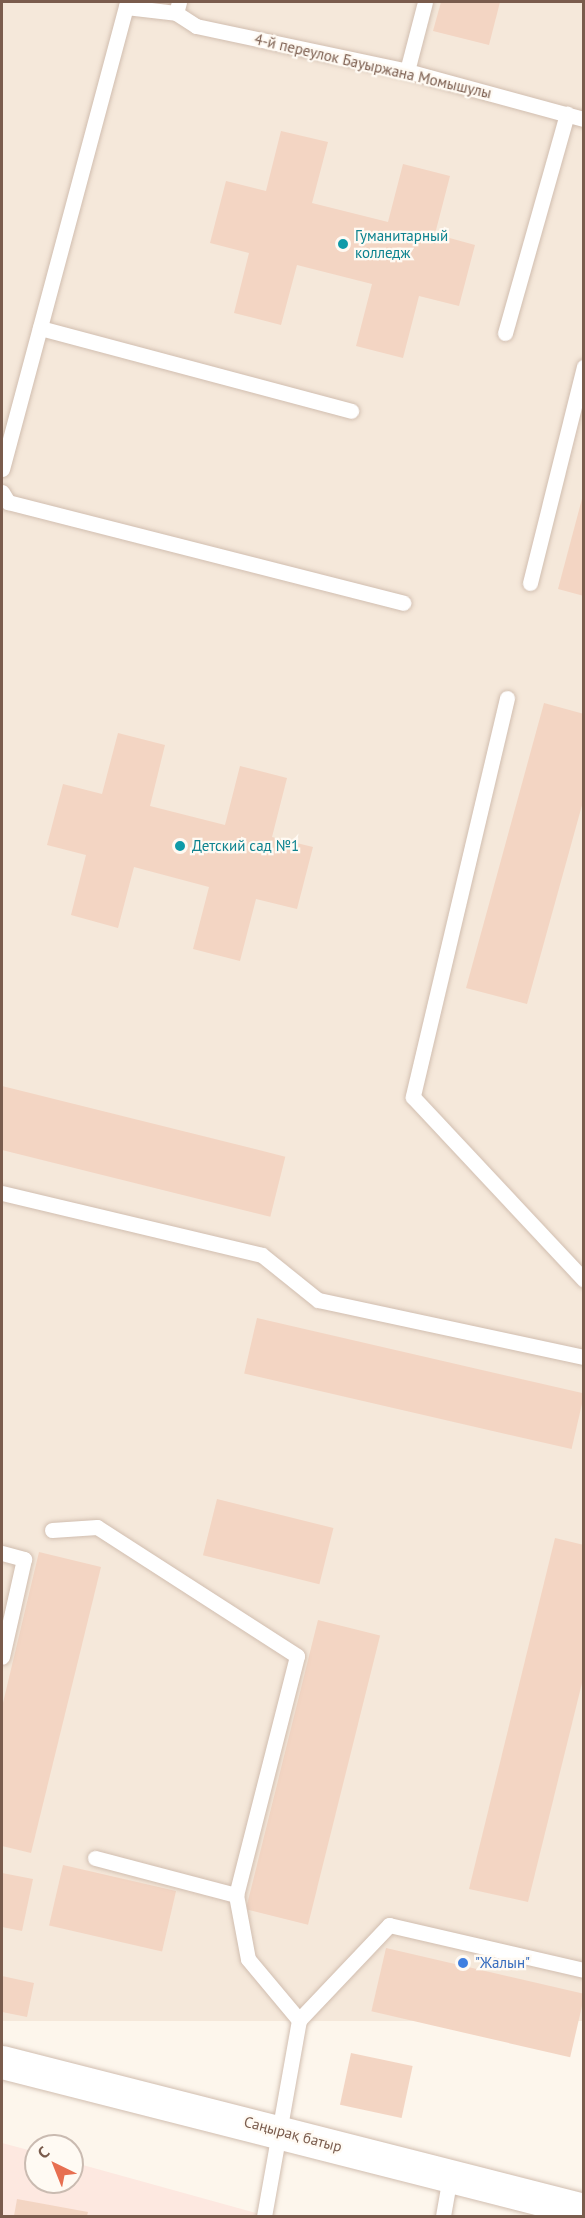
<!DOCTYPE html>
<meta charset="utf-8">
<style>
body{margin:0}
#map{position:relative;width:585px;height:2218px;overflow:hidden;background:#fdf6ec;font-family:"PT Sans",sans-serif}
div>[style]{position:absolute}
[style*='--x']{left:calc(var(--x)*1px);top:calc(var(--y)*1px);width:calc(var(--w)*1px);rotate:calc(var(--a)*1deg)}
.residential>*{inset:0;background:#f5e8da;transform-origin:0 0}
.commercial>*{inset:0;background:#fde8e0}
.building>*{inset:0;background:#f3d5c3;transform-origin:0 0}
.roads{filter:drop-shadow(0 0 2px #d1beb0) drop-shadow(0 0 2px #d1beb0)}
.service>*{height:15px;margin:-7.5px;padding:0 7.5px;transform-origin:7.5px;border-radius:7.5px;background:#fff}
.tertiary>*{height:33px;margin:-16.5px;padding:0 16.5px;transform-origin:16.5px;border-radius:16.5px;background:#fff}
.dots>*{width:16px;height:16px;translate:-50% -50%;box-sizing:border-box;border:3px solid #fffaf3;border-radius:50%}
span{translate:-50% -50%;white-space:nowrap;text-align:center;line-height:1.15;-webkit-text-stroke:4.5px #fffaf3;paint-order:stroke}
.street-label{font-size:15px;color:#7a5c4d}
.culture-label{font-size:15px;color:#0d838f}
.left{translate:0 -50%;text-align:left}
.shop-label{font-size:15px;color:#366cbe}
.frame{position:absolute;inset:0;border:3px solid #7a5c4d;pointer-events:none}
.north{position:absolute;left:24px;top:2134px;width:60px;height:60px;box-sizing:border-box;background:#fffaf3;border:2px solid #cabbb1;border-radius:50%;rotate:317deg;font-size:16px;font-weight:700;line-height:24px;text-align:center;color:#7a5c4d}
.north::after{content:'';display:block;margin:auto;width:21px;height:27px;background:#e76f51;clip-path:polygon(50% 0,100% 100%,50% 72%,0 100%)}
</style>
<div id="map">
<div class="residential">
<i style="left:2px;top:2px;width:581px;height:2019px"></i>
</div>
<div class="commercial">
<i style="clip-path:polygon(2px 2143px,36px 2152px,36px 2182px,72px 2182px,72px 2162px,267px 2216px,2px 2216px)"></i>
</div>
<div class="building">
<i style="clip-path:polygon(441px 2px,500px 2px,489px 45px,433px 31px)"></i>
<i style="clip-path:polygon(281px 131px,328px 142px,312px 203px,388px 222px,403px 164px,450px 176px,435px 234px,475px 245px,459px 306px,419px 296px,403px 358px,356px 346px,372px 284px,297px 265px,281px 325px,234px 313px,249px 253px,210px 243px,226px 181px,266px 191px)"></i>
<i style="clip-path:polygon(583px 495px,584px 495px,584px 596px,558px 589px)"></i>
<i style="clip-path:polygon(544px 703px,584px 714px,584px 798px,527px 1004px,466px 988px)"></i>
<i style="clip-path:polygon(118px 733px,165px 745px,150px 806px,225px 825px,240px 766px,287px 778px,272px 837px,313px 847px,297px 909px,256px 899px,240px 961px,193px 949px,209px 887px,134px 867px,118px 928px,71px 915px,86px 855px,47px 845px,63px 784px,102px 794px)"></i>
<i style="left:2px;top:1086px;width:292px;height:62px;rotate:14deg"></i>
<i style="left:257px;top:1318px;width:336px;height:57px;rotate:13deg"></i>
<i style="left:217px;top:1499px;width:120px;height:58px;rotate:14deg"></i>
<i style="clip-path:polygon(555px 1538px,584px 1545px,584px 1675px,528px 1902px,469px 1889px)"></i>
<i style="clip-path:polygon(39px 1552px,101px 1567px,31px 1853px,2px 1846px,2px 1707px)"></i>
<i style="left:318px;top:1620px;width:64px;height:298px;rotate:14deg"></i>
<i style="left:63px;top:1865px;width:116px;height:62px;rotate:13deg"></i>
<i style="clip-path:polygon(2px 1873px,33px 1879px,22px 1931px,2px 1927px)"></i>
<i style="left:386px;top:1948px;width:204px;height:65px;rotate:13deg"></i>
<i style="clip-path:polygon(2px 1976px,34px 1983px,27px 2017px,2px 2012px)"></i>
<i style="left:351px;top:2053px;width:63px;height:53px;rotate:12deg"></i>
<i style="clip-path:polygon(17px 2199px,88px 2212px,87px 2216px,14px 2216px)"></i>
</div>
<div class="roads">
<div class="service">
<i style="--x:179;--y:2;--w:11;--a:105"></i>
<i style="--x:176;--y:13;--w:24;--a:33"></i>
<i style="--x:196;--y:26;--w:216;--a:12"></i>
<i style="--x:407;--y:71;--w:183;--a:15.2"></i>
<i style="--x:126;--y:7;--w:50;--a:6.8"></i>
<i style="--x:407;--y:71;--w:71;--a:-75.4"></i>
<i style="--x:40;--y:328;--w:322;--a:14.9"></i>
<i style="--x:505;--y:333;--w:228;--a:-74.2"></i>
<i style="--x:2;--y:469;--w:483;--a:-75"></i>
<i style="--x:2;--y:492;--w:12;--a:59"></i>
<i style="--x:8;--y:502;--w:408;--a:14.3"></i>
<i style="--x:530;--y:583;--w:223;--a:-76"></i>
<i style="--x:507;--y:698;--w:410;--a:103.3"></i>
<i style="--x:413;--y:1097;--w:250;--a:46.9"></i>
<i style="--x:2;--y:1193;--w:267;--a:13.4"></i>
<i style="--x:262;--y:1255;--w:72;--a:38.8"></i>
<i style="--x:318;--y:1300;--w:272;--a:12.1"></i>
<i style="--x:52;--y:1530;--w:45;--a:-3.8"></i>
<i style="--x:97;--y:1527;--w:238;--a:32.8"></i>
<i style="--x:297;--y:1656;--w:247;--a:104.3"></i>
<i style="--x:236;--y:1895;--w:65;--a:79.4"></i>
<i style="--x:248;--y:1959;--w:80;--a:50.1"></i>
<i style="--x:299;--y:2020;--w:199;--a:100.1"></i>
<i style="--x:2;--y:1553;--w:23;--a:15"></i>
<i style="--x:24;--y:1559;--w:100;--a:102.7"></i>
<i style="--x:95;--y:1858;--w:146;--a:14.7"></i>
<i style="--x:299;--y:2020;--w:131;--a:-46.5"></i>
<i style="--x:389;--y:1925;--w:200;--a:13"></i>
<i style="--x:443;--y:2216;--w:40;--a:-80"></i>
</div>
<div class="tertiary">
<i style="--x:2;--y:2062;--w:601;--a:14.27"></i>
</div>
</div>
<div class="dots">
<i style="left:343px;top:244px;background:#0f9aa8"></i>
<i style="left:180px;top:846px;background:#0f9aa8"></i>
<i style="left:463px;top:1963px;background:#3f7fe0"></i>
</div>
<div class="street-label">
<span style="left:373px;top:66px;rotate:13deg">4-й переулок Бауыржана Момышулы</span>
<span style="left:293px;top:2134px;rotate:15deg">Саңырақ батыр</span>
</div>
<div class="culture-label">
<span class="left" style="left:355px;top:244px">Гуманитарный<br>колледж</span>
<span class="left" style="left:192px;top:846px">Детский сад №1</span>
</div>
<div class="shop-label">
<span class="left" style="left:475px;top:1963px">"Жалын"</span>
</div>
<div class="frame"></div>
<div class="north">С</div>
</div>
